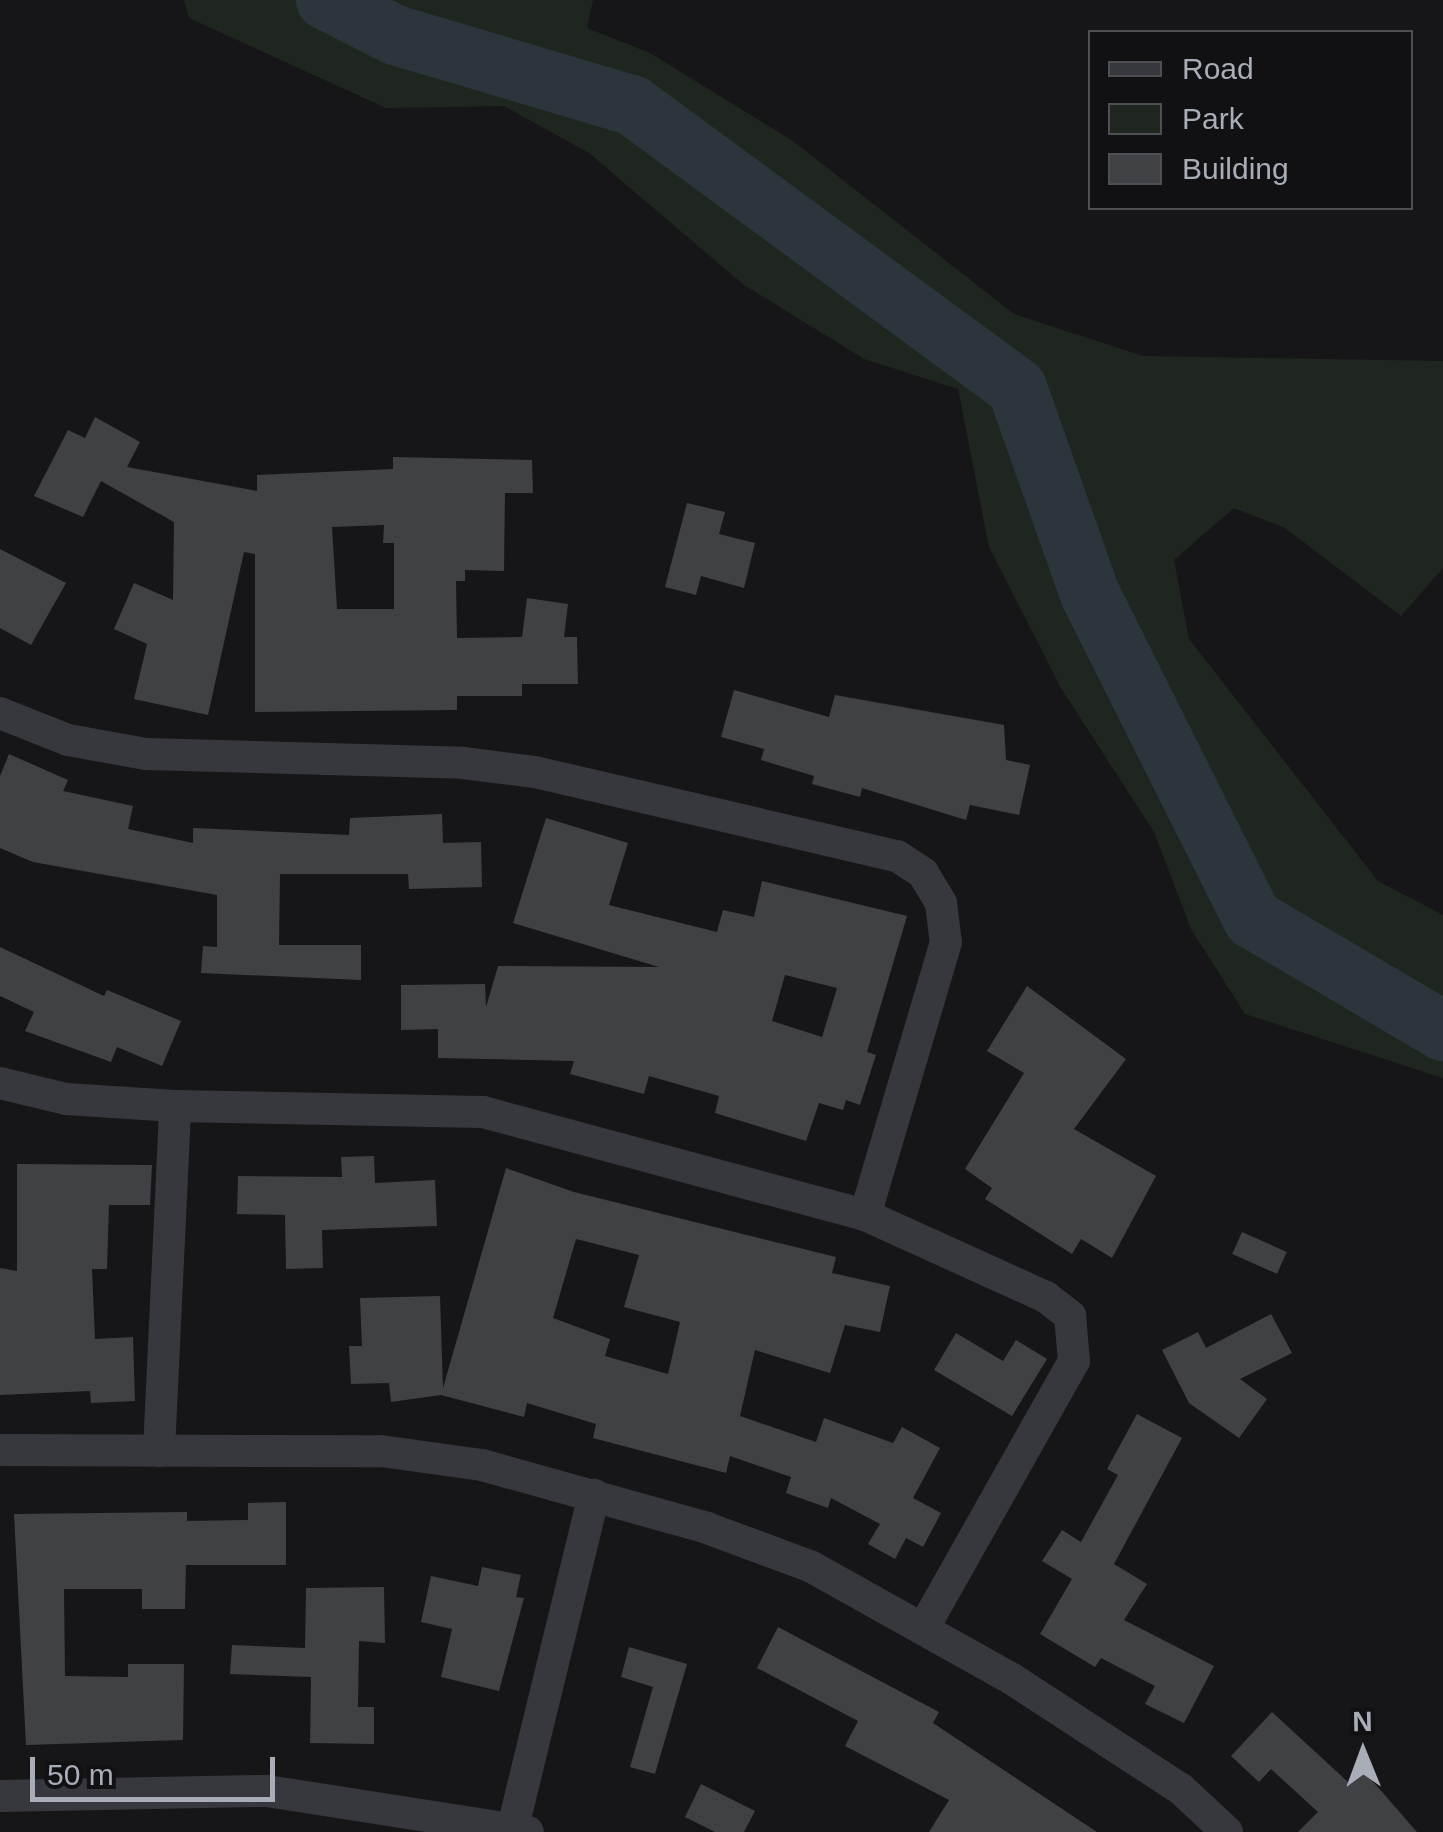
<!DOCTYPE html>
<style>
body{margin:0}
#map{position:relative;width:1443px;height:1832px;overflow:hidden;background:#161618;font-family:Helvetica,sans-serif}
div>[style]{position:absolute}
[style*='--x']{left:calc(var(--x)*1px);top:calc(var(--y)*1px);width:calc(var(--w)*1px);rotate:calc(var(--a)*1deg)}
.green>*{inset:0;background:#1e261f}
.river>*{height:60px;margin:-30px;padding:0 30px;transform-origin:30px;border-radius:30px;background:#2c353c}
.building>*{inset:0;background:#404145;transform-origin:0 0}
.minor>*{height:32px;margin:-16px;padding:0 16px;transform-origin:16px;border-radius:16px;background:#37383d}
span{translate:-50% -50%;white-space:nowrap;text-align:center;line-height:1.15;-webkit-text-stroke:10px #111113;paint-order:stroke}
.legend{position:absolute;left:1088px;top:30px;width:325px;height:180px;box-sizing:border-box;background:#111113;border:2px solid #4d4f55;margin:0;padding:12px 18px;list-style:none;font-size:30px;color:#a8adb8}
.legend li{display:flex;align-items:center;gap:20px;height:50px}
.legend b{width:50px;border:2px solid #4d4f55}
.north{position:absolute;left:1313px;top:1702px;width:100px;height:100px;-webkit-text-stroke:8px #111113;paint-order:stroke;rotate:359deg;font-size:28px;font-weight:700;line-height:40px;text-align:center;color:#a8adb8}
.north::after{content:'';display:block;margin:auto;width:35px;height:45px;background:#a8adb8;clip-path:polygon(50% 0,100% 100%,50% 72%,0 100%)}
.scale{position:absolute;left:30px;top:1757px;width:245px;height:45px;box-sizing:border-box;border:5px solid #a8adb8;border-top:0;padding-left:12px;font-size:30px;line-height:35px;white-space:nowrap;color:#a8adb8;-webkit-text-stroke:8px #111113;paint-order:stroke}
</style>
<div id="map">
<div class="green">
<i style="clip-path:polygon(184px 0,593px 0,587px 28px,650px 53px,793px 141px,1014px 314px,1143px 356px,1443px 361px,1443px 568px,1401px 616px,1285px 528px,1234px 508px,1174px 560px,1189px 639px,1378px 881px,1443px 915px,1443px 1078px,1245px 1014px,1191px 929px,1154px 832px,1061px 688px,989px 547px,958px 389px,864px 359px,744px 285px,589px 153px,504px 106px,386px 108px,189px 18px)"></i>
</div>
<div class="river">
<i style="--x:326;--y:0;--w:77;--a:26.9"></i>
<i style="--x:395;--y:35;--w:247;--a:16.5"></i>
<i style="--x:632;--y:105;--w:478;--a:36.3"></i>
<i style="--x:1017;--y:388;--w:219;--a:70.5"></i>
<i style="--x:1090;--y:594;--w:364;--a:63.4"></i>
<i style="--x:1253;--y:919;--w:221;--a:30.5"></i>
</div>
<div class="building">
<i style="clip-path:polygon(evenodd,95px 417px,140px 442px,127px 467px,257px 491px,257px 475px,393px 469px,393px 457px,532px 460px,533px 493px,505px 493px,504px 571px,465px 570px,465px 581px,456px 581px,457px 638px,522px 637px,527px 598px,568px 604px,564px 637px,577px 637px,578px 684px,522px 684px,522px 696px,457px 696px,457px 710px,255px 712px,255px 554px,244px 552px,208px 715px,134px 699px,147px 644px,114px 629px,134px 583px,173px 600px,174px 522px,101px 481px,83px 517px,34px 496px,68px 430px,85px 438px,95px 417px,384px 525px,383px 543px,394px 543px,394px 609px,337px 609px,332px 527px,384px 525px)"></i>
<i style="clip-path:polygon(687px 503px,725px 512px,719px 534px,755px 543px,744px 588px,701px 576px,696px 595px,665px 587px)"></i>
<i style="clip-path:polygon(0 549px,66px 583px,31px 645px,0 628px)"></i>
<i style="clip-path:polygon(734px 690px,829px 717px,835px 695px,1004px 725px,1006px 760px,1030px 765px,1019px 815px,970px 805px,966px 820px,862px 788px,860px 797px,812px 784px,814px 776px,761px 760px,764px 749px,721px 737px)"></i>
<i style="clip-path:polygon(9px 754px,68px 780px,63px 791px,133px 806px,128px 829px,193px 843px,193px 828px,349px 835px,350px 818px,442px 814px,443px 843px,481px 842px,482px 887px,409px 889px,408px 874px,280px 874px,279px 945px,361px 945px,361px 980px,201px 973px,203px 946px,217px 947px,217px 895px,33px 862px,0 848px,0 776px)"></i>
<i style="clip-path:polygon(evenodd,546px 818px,628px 843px,609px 905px,717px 932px,723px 910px,754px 917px,762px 881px,907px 916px,867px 1052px,876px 1055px,860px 1105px,846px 1100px,843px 1110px,819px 1103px,806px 1141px,715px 1113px,719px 1096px,649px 1076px,644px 1094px,570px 1074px,574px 1061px,438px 1058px,438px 1029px,401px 1030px,401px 985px,485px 984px,486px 1007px,498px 966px,659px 967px,513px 923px,546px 818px,785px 975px,837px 988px,822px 1037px,772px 1021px,785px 975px)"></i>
<i style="clip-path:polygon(0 947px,104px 996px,107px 990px,181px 1021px,162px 1066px,117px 1047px,111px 1062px,25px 1031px,34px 1012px,0 996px)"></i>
<i style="clip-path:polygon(1027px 986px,1126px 1059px,1074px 1129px,1156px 1176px,1112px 1258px,1081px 1239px,1072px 1254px,985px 1199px,992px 1188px,965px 1169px,1024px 1073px,987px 1051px)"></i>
<i style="clip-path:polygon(374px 1156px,375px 1183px,435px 1180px,437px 1226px,322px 1230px,323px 1268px,286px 1269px,285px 1215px,237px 1214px,238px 1176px,342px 1177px,341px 1157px)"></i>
<i style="clip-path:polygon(17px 1164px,152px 1165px,150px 1205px,109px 1205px,107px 1269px,92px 1269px,95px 1339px,133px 1337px,135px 1401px,91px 1403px,90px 1391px,0 1395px,0 1268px,17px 1271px)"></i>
<i style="clip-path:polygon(evenodd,506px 1168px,574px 1192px,836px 1257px,832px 1273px,890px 1286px,880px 1332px,845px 1325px,830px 1373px,755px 1350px,740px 1416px,816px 1442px,824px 1418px,893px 1443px,902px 1427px,940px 1448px,913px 1498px,941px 1513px,923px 1547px,906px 1538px,895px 1559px,868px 1544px,880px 1524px,831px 1498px,828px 1508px,786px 1493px,791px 1477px,730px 1456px,726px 1473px,593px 1438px,596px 1424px,527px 1403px,524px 1417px,441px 1395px,391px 1402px,389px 1383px,351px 1384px,349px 1346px,362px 1346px,360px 1298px,440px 1296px,443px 1388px,506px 1168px,576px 1239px,639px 1255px,624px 1307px,680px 1322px,668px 1374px,605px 1356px,610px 1339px,553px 1318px,576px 1239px)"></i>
<i style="left:1242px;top:1232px;width:49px;height:24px;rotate:24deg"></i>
<i style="clip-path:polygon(1271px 1314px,1292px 1353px,1240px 1379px,1267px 1399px,1239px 1438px,1189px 1403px,1162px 1350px,1198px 1332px,1206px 1348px)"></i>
<i style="clip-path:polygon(956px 1333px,1003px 1361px,1016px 1340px,1047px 1359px,1012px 1416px,934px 1370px)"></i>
<i style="clip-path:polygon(1137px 1414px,1182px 1438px,1114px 1564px,1147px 1584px,1124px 1620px,1214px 1666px,1184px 1723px,1145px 1704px,1155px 1686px,1101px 1658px,1095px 1667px,1040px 1634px,1072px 1579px,1042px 1561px,1062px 1530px,1081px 1542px,1118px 1475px,1107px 1469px)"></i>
<i style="clip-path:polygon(286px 1502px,286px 1565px,186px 1565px,185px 1609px,142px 1609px,142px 1589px,64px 1589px,65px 1676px,128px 1677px,128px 1664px,184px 1664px,183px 1740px,26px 1745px,14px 1514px,187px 1512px,187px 1521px,248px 1520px,248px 1503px)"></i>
<i style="clip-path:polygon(482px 1567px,521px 1575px,516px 1597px,524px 1598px,499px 1691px,441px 1677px,452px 1629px,421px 1622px,431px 1576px,478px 1586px)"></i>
<i style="clip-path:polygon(384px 1587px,385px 1643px,359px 1641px,358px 1707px,374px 1707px,374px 1744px,310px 1743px,311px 1677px,230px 1674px,232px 1645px,305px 1648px,306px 1588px)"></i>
<i style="clip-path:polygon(778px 1627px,939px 1712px,933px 1723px,1097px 1832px,929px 1832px,949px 1800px,845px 1746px,858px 1721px,757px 1668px)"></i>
<i style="clip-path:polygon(629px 1647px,687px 1664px,655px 1774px,630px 1767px,653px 1687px,621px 1677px)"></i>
<i style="clip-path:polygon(1272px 1712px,1348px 1782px,1362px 1769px,1417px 1832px,1298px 1832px,1318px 1812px,1271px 1769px,1259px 1782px,1231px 1756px)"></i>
<i style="clip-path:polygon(701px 1784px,755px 1811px,744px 1832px,715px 1832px,685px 1817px)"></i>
</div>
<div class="minor">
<i style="--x:0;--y:713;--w:73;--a:21.7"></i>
<i style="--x:68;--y:740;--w:79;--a:10.2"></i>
<i style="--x:146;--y:754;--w:317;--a:1.6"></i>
<i style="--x:463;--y:763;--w:73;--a:7.1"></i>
<i style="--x:535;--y:772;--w:372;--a:13.1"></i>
<i style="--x:897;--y:856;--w:31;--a:33"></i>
<i style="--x:923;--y:873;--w:35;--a:59"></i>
<i style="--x:941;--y:903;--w:39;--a:83"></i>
<i style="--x:946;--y:942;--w:285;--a:106.5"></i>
<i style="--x:0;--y:1083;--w:68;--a:13.6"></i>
<i style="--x:66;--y:1099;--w:109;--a:3.7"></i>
<i style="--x:175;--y:1106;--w:308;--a:1.1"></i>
<i style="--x:483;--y:1112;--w:396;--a:15.1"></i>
<i style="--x:865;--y:1215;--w:199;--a:24.4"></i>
<i style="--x:1046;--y:1297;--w:31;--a:38"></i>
<i style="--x:1070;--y:1316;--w:45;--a:84.9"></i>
<i style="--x:1074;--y:1361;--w:305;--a:119.4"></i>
<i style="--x:0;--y:1450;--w:381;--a:0.2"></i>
<i style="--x:381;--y:1451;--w:102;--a:7.9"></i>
<i style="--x:482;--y:1465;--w:234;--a:15.6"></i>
<i style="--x:707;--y:1528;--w:110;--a:20.3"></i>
<i style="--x:810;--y:1566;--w:231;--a:29.2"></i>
<i style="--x:1012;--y:1679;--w:202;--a:33.1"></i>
<i style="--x:1181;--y:1789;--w:63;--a:43.1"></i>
<i style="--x:159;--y:1451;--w:345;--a:-87.3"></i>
<i style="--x:0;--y:1796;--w:267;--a:-1.1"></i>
<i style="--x:267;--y:1791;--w:264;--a:8.9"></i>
<i style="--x:513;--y:1827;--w:342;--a:-76.3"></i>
</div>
<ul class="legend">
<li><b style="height:12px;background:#37383d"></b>Road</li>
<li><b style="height:28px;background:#1e261f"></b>Park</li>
<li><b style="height:28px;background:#404145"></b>Building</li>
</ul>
<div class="north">N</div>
<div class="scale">50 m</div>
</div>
